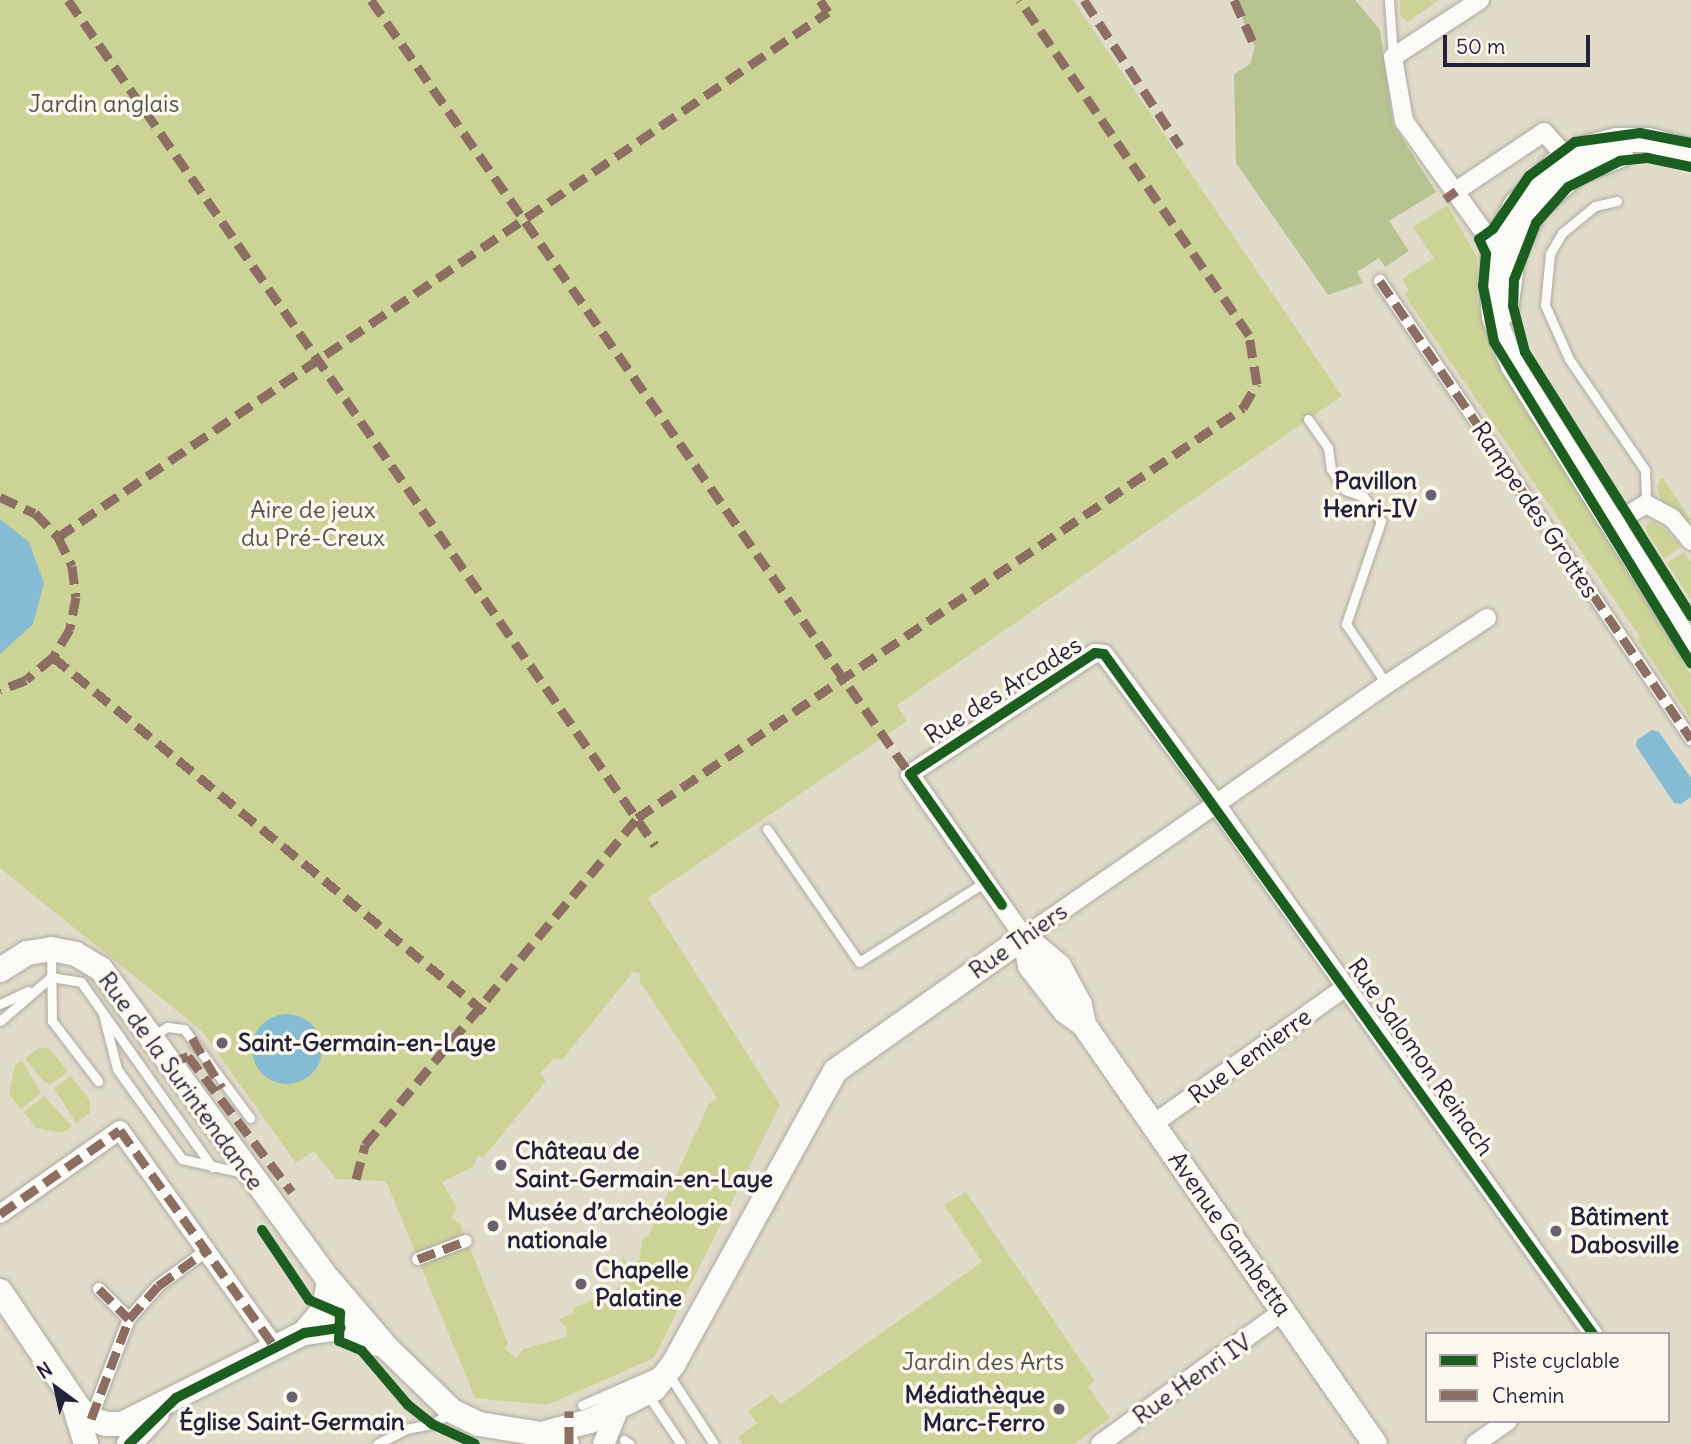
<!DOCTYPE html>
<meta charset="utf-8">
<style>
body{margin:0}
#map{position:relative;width:1691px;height:1444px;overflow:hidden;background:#e1dcca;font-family:Delius,sans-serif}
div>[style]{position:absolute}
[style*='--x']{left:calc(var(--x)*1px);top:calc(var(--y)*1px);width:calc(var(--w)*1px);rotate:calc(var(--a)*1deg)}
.green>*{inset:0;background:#ccd397}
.forest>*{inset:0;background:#b7c390}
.water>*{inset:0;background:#85bbd3}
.round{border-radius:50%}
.roads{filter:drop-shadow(0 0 2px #adaaa2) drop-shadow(0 0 2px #adaaa2)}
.service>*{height:9px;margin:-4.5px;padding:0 4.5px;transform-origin:4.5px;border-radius:4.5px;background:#fafaf7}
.pedestrian>*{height:12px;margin:-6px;padding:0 6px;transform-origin:6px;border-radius:6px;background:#fafaf7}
.minor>*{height:18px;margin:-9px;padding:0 9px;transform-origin:9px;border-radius:9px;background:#fafaf7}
.tertiary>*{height:21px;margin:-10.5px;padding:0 10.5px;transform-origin:10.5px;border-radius:10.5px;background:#fafaf7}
.secondary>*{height:24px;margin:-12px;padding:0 12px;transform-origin:12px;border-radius:12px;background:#fafaf7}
.quiet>*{height:9px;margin-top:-4.5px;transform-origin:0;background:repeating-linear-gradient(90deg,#8d6e63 0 18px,transparent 0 27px)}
.cycleway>*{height:10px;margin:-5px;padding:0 5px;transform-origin:5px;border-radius:5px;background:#1b5e20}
.dots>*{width:19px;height:19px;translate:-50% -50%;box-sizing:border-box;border:4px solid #fbf7ec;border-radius:50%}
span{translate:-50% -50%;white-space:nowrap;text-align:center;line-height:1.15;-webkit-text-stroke:7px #fbf7ec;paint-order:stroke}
.park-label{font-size:24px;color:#50554a}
.poi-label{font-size:24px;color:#22223b;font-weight:700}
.right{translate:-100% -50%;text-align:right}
.left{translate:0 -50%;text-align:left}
.street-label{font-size:24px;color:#22223b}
.legend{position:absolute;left:1425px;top:1332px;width:245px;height:91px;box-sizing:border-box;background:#fbf7ec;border:2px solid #a4a2a5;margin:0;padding:9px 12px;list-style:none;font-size:21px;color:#22223b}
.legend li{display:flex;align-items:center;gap:14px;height:35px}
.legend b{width:35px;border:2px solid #a4a2a5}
.north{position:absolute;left:21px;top:1353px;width:70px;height:70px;-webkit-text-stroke:5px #fbf7ec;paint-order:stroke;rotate:327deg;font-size:19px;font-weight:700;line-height:28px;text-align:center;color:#22223b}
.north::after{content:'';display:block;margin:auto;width:24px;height:32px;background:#22223b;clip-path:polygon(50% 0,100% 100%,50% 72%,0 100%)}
.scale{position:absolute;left:1443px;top:35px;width:147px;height:32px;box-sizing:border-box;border:4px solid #22223b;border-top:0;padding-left:9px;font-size:21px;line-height:24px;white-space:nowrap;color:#22223b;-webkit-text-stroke:5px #fbf7ec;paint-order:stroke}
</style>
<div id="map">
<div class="green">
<i style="clip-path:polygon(evenodd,0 0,1073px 0,1342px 396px,897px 705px,907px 721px,648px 898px,780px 1105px,654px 1358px,547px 1405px,475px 1398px,386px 1181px,336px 1179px,314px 1151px,296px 1163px,202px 1031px,0 868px,0 0,633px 972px,641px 974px,639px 980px,717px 1098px,709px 1104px,648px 1236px,642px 1240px,640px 1260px,630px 1266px,622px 1256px,622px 1286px,610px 1292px,611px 1296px,608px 1294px,602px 1301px,598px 1298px,573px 1308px,574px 1313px,558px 1320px,567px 1328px,566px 1337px,523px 1349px,516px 1358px,505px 1349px,508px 1343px,460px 1223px,451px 1218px,457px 1208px,442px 1182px,473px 1167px,478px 1156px,483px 1158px,546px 1081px,540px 1073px,554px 1058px,562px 1060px,633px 972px)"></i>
<i style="clip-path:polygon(1400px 0,1439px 0,1408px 22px,1400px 16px)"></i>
<i style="clip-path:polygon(1447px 205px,1477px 257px,1477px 302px,1493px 355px,1691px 675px,1691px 719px,1638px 640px,1640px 637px,1404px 294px,1409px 291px,1402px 279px,1434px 258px,1413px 227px)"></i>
<i style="clip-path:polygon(1660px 478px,1663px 478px,1691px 520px,1687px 522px,1662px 502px,1657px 489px)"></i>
<i style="clip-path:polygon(1650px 520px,1665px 529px,1681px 547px,1664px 559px,1645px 529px)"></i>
<i style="clip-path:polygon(1684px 552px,1691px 562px,1691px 600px,1667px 563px)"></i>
<i style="clip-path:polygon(39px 1048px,49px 1048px,68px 1072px,51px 1084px,44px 1082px,25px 1058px)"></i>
<i style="clip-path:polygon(22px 1061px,41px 1093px,21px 1109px,9px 1094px,15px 1065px)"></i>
<i style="clip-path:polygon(71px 1076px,90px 1101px,90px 1113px,76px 1123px,54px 1088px)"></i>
<i style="clip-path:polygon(44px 1096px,72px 1126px,62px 1133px,36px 1128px,24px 1112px)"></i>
<i style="clip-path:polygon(966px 1192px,1095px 1381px,1088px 1386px,1110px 1418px,1074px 1444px,743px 1444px,738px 1437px,757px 1423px,748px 1411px,772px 1394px,781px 1404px,982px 1262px,944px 1205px)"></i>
</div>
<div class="forest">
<i style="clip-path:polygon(1234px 0,1355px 0,1380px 30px,1393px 124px,1436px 192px,1389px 221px,1409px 251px,1385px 267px,1379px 258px,1357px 272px,1363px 283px,1328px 295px,1236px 163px,1234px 74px,1250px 64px,1255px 47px)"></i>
</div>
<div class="water">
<i style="clip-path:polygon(0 519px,29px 542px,44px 583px,33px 624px,0 654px)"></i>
<i style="clip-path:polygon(1652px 730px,1659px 732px,1691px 778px,1691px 797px,1681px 804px,1674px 803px,1636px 746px,1637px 740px)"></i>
<i class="round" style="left:252px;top:1014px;width:70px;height:70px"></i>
</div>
<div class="roads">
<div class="service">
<i style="--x:1389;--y:0;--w:57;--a:86"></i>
<i style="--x:1617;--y:201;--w:23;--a:167"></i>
<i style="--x:1595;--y:206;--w:43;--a:140.7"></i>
<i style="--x:1562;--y:233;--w:24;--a:120"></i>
<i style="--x:1550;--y:254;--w:51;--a:95.6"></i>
<i style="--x:1545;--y:305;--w:59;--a:66"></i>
<i style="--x:1569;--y:359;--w:135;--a:55.6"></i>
<i style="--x:1645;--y:470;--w:34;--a:88"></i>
<i style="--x:1308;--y:419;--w:35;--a:55"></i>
<i style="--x:1328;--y:448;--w:21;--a:82"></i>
<i style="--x:1331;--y:469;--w:25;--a:56"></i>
<i style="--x:1345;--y:490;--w:20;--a:20"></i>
<i style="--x:1364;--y:497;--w:29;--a:55"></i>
<i style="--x:1381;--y:521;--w:109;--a:108.8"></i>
<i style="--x:1346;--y:624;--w:73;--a:56.1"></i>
<i style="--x:767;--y:829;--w:162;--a:55.3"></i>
<i style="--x:859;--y:962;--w:149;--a:-32.4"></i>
<i style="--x:51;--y:950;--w:71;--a:89.2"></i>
<i style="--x:52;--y:1021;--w:76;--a:52.5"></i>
<i style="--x:0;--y:1004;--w:31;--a:-25"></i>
<i style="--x:103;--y:1014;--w:57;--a:75.7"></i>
<i style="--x:117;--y:1069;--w:111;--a:54.2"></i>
<i style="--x:182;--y:1159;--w:63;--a:12.9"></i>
<i style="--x:0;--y:1021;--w:67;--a:-40.8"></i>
<i style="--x:51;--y:977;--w:30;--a:9"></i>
<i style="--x:81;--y:982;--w:227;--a:54.7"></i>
<i style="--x:153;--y:1036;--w:17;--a:-33"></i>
<i style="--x:167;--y:1027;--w:17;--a:7"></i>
<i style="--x:184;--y:1029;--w:111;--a:53.4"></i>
<i style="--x:669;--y:1375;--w:82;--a:56.9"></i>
<i style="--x:648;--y:1395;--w:59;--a:56"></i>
<i style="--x:582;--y:1405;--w:82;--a:-23.7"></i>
<i style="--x:624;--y:1440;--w:7;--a:34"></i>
<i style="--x:377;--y:1444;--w:33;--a:-27"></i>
<i style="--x:406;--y:1429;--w:26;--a:-11"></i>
<i style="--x:432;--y:1424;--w:22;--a:-32"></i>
</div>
<div class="pedestrian">
<i style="--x:1380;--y:281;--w:554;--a:55.82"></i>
<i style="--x:418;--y:1259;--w:51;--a:-20.6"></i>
<i style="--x:99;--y:1289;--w:42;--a:45"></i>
<i style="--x:91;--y:1419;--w:107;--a:-69.2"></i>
<i style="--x:129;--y:1319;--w:44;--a:-48.7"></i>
<i style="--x:158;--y:1286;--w:59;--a:-36.1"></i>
</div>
<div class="minor">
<i style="--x:1480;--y:0;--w:104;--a:146.8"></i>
<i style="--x:1393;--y:57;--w:65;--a:80.2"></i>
<i style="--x:1404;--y:121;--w:153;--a:54.3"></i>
<i style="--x:1493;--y:245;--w:11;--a:34"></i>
<i style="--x:1456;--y:191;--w:106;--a:-33.8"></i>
<i style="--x:1544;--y:132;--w:45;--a:48.6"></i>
<i style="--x:1612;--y:525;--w:40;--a:-32"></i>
<i style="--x:1646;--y:504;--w:30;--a:28"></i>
<i style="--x:1672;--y:518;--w:30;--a:50"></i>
<i style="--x:1487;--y:618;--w:127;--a:146.6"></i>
<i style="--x:1381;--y:688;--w:202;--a:144.9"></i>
<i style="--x:1216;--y:804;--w:234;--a:145.3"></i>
<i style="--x:1024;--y:937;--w:199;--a:-125"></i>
<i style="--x:910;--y:774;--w:221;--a:-33.2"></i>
<i style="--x:1095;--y:653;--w:9;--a:6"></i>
<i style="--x:1104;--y:654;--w:171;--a:53.1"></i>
<i style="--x:1207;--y:791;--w:32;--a:55"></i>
<i style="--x:1225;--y:817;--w:209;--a:54.6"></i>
<i style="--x:1346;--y:987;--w:33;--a:55"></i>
<i style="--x:1365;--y:1014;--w:393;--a:54.5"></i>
<i style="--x:1153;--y:1124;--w:237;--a:-35.4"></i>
<i style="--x:0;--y:1214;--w:146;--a:-35"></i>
<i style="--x:120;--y:1130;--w:267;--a:54.5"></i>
<i style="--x:1100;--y:1444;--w:226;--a:-36"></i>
<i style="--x:1475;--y:1444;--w:40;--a:-34.9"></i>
</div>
<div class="tertiary">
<i style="--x:541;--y:1434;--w:29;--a:20"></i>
<i style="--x:603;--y:1444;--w:37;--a:-68"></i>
</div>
<div class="secondary">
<i style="--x:1691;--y:151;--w:44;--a:-165.7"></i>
<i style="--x:1648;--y:140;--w:31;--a:180"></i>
<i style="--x:1617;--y:140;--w:36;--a:166"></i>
<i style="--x:1582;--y:149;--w:32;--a:150"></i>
<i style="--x:1554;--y:165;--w:57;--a:133.6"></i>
<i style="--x:1515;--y:206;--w:44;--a:117.1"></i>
<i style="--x:1495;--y:245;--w:37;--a:96"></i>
<i style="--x:1491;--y:282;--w:35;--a:85"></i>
<i style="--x:1494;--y:317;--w:53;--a:68.8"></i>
<i style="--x:1513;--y:366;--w:334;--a:57.8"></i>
<i style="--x:1506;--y:311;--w:55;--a:-82.7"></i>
<i style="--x:1513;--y:256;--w:52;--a:-64.9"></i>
<i style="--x:1535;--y:209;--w:56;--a:-41.4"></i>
<i style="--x:1577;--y:172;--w:47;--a:-21.1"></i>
<i style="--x:1024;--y:937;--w:30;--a:78"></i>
<i style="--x:1030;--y:966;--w:57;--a:52.1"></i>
<i style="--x:1065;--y:1011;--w:24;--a:36"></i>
<i style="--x:1084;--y:1025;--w:510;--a:55.22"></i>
<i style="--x:1024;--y:937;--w:45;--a:39.6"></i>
<i style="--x:1059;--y:966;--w:44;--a:61.7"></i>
<i style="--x:1080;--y:1005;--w:20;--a:79"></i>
<i style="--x:0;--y:970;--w:32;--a:-32"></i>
<i style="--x:27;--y:953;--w:24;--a:-9"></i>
<i style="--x:51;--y:949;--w:25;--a:11"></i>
<i style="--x:76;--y:954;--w:29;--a:31"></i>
<i style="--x:101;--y:969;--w:386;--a:53.8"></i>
<i style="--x:329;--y:1280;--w:91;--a:49.5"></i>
<i style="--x:388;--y:1349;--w:89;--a:44.1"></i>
<i style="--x:452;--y:1411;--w:30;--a:26"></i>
<i style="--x:479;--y:1424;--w:63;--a:9.2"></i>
<i style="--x:541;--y:1434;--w:51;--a:-14.9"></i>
<i style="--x:590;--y:1421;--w:72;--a:-26.6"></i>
<i style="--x:654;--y:1389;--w:33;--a:-52"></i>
<i style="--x:674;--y:1363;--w:333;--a:-61.1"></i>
<i style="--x:835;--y:1071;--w:232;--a:-35.3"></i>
<i style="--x:0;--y:1291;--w:141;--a:56"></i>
<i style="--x:79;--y:1408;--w:16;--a:43"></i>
<i style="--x:91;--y:1419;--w:16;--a:18"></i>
<i style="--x:106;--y:1424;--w:16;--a:0"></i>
<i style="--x:122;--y:1424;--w:203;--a:-26.6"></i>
<i style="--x:304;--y:1333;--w:37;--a:-8"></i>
<i style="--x:341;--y:1328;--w:40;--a:23.4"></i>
<i style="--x:304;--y:1333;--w:31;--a:-50"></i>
<i style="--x:324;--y:1309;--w:29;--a:-80"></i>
<i style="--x:74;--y:1405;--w:41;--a:72.9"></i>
<i style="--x:129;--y:1444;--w:41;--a:-47"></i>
</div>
</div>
<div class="quiet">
<i style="--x:68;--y:0;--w:1029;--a:55.21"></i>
<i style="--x:371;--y:0;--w:943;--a:55.15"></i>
<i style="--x:1084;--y:0;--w:175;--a:56.7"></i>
<i style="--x:1234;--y:0;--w:51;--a:65.9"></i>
<i style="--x:1445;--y:199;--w:14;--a:-36"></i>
<i style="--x:1380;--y:281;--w:554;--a:55.82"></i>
<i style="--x:0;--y:497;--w:38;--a:25"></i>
<i style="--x:35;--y:513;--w:33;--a:46"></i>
<i style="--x:58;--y:537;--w:32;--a:64"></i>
<i style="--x:72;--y:566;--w:31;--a:83"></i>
<i style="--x:76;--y:597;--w:33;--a:101"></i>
<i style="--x:70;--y:629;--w:33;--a:121"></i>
<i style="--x:53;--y:657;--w:35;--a:140"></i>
<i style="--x:26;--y:680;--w:28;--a:159"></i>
<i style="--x:58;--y:537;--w:932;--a:-34.29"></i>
<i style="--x:828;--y:12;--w:14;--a:-124"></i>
<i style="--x:53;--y:657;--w:562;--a:39.44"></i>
<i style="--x:192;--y:1038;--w:58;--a:59"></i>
<i style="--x:171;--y:1062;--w:18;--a:-19"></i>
<i style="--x:188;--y:1056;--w:171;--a:52.6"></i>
<i style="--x:356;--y:1179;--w:35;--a:-75"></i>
<i style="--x:365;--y:1145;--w:425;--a:-50.2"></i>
<i style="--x:637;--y:818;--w:732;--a:-34.08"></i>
<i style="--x:1243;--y:408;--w:28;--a:-60"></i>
<i style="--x:1257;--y:384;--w:50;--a:-99.3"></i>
<i style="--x:1249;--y:335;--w:406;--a:-124.4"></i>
<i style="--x:0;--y:1214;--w:146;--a:-35"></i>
<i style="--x:120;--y:1130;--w:267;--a:54.5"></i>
<i style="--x:418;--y:1259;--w:51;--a:-20.6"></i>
<i style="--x:99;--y:1289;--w:42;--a:45"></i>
<i style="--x:91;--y:1419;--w:107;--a:-69.2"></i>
<i style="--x:129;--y:1319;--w:44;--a:-48.7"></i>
<i style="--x:158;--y:1286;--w:59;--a:-36.1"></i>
<i style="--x:569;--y:1444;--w:33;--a:-90"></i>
</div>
<div class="cycleway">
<i style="--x:1691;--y:143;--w:52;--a:-168.9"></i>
<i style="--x:1640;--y:133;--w:66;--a:172.1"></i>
<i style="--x:1575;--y:142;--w:57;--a:143.5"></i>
<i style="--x:1529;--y:176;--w:64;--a:124.2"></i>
<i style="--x:1493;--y:229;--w:17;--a:144"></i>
<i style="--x:1479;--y:239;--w:17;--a:65"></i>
<i style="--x:1486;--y:254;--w:32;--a:95"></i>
<i style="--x:1483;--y:286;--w:57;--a:78.9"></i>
<i style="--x:1494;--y:342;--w:377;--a:58.5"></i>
<i style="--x:1691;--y:167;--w:45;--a:-168.4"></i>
<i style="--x:1647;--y:158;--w:27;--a:174"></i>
<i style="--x:1620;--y:161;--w:58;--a:153.4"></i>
<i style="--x:1568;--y:187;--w:48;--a:131.6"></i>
<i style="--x:1536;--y:223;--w:61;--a:111.1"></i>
<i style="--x:1514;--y:280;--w:26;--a:92"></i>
<i style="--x:1513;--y:306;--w:48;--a:75.4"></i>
<i style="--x:1525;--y:352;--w:312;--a:57.8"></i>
<i style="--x:1002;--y:905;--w:160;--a:-125.1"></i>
<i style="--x:910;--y:774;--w:221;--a:-33.2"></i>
<i style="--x:1095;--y:653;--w:9;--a:6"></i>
<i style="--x:1104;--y:654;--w:838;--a:54.28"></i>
<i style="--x:262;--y:1230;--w:84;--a:56.1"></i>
<i style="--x:309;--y:1300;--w:34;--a:23"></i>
<i style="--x:340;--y:1313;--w:28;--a:92"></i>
<i style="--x:339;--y:1341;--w:25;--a:23"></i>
<i style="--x:362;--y:1351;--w:71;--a:49.6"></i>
<i style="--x:408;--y:1405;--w:31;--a:38"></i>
<i style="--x:432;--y:1424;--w:47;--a:24.9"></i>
<i style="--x:129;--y:1444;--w:66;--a:-44.4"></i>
<i style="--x:176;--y:1398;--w:144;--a:-26.9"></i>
<i style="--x:304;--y:1333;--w:37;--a:-8"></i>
</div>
<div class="dots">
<i style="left:1431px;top:495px;background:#65636d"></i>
<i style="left:222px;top:1043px;background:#65636d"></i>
<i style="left:501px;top:1165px;background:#65636d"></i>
<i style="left:493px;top:1226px;background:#65636d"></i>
<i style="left:1556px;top:1231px;background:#65636d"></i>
<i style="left:581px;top:1284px;background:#65636d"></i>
<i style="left:292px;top:1397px;background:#65636d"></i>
<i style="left:1059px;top:1409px;background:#65636d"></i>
</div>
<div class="park-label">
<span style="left:104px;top:104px">Jardin anglais</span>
<span style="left:313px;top:524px">Aire de jeux<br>du Pré-Creux</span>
<span style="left:983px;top:1362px">Jardin des Arts</span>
</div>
<div class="poi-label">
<span class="right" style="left:1417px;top:495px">Pavillon<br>Henri-IV</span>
<span class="left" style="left:238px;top:1043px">Saint-Germain-en-Laye</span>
<span class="left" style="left:515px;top:1165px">Château de<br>Saint-Germain-en-Laye</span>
<span class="left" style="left:507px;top:1226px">Musée d’archéologie<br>nationale</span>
<span class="left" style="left:1570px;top:1231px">Bâtiment<br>Dabosville</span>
<span class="left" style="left:595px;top:1284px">Chapelle<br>Palatine</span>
<span class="right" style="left:1045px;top:1409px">Médiathèque<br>Marc-Ferro</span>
<span style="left:292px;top:1422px">Église Saint-Germain</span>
</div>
<div class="street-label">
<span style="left:1535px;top:510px;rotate:56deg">Rampe des Grottes</span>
<span style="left:1003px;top:690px;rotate:-32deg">Rue des Arcades</span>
<span style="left:1018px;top:941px;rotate:-35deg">Rue Thiers</span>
<span style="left:1250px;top:1056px;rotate:-36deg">Rue Lemierre</span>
<span style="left:1421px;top:1057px;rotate:55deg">Rue Salomon Reinach</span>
<span style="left:181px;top:1081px;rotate:54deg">Rue de la Surintendance</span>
<span style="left:1230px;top:1234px;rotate:55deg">Avenue Gambetta</span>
<span style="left:1192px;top:1379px;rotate:-35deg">Rue Henri IV</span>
</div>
<ul class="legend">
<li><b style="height:9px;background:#1b5e20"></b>Piste cyclable</li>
<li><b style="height:9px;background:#8d6e63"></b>Chemin</li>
</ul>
<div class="north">N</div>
<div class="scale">50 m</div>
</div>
